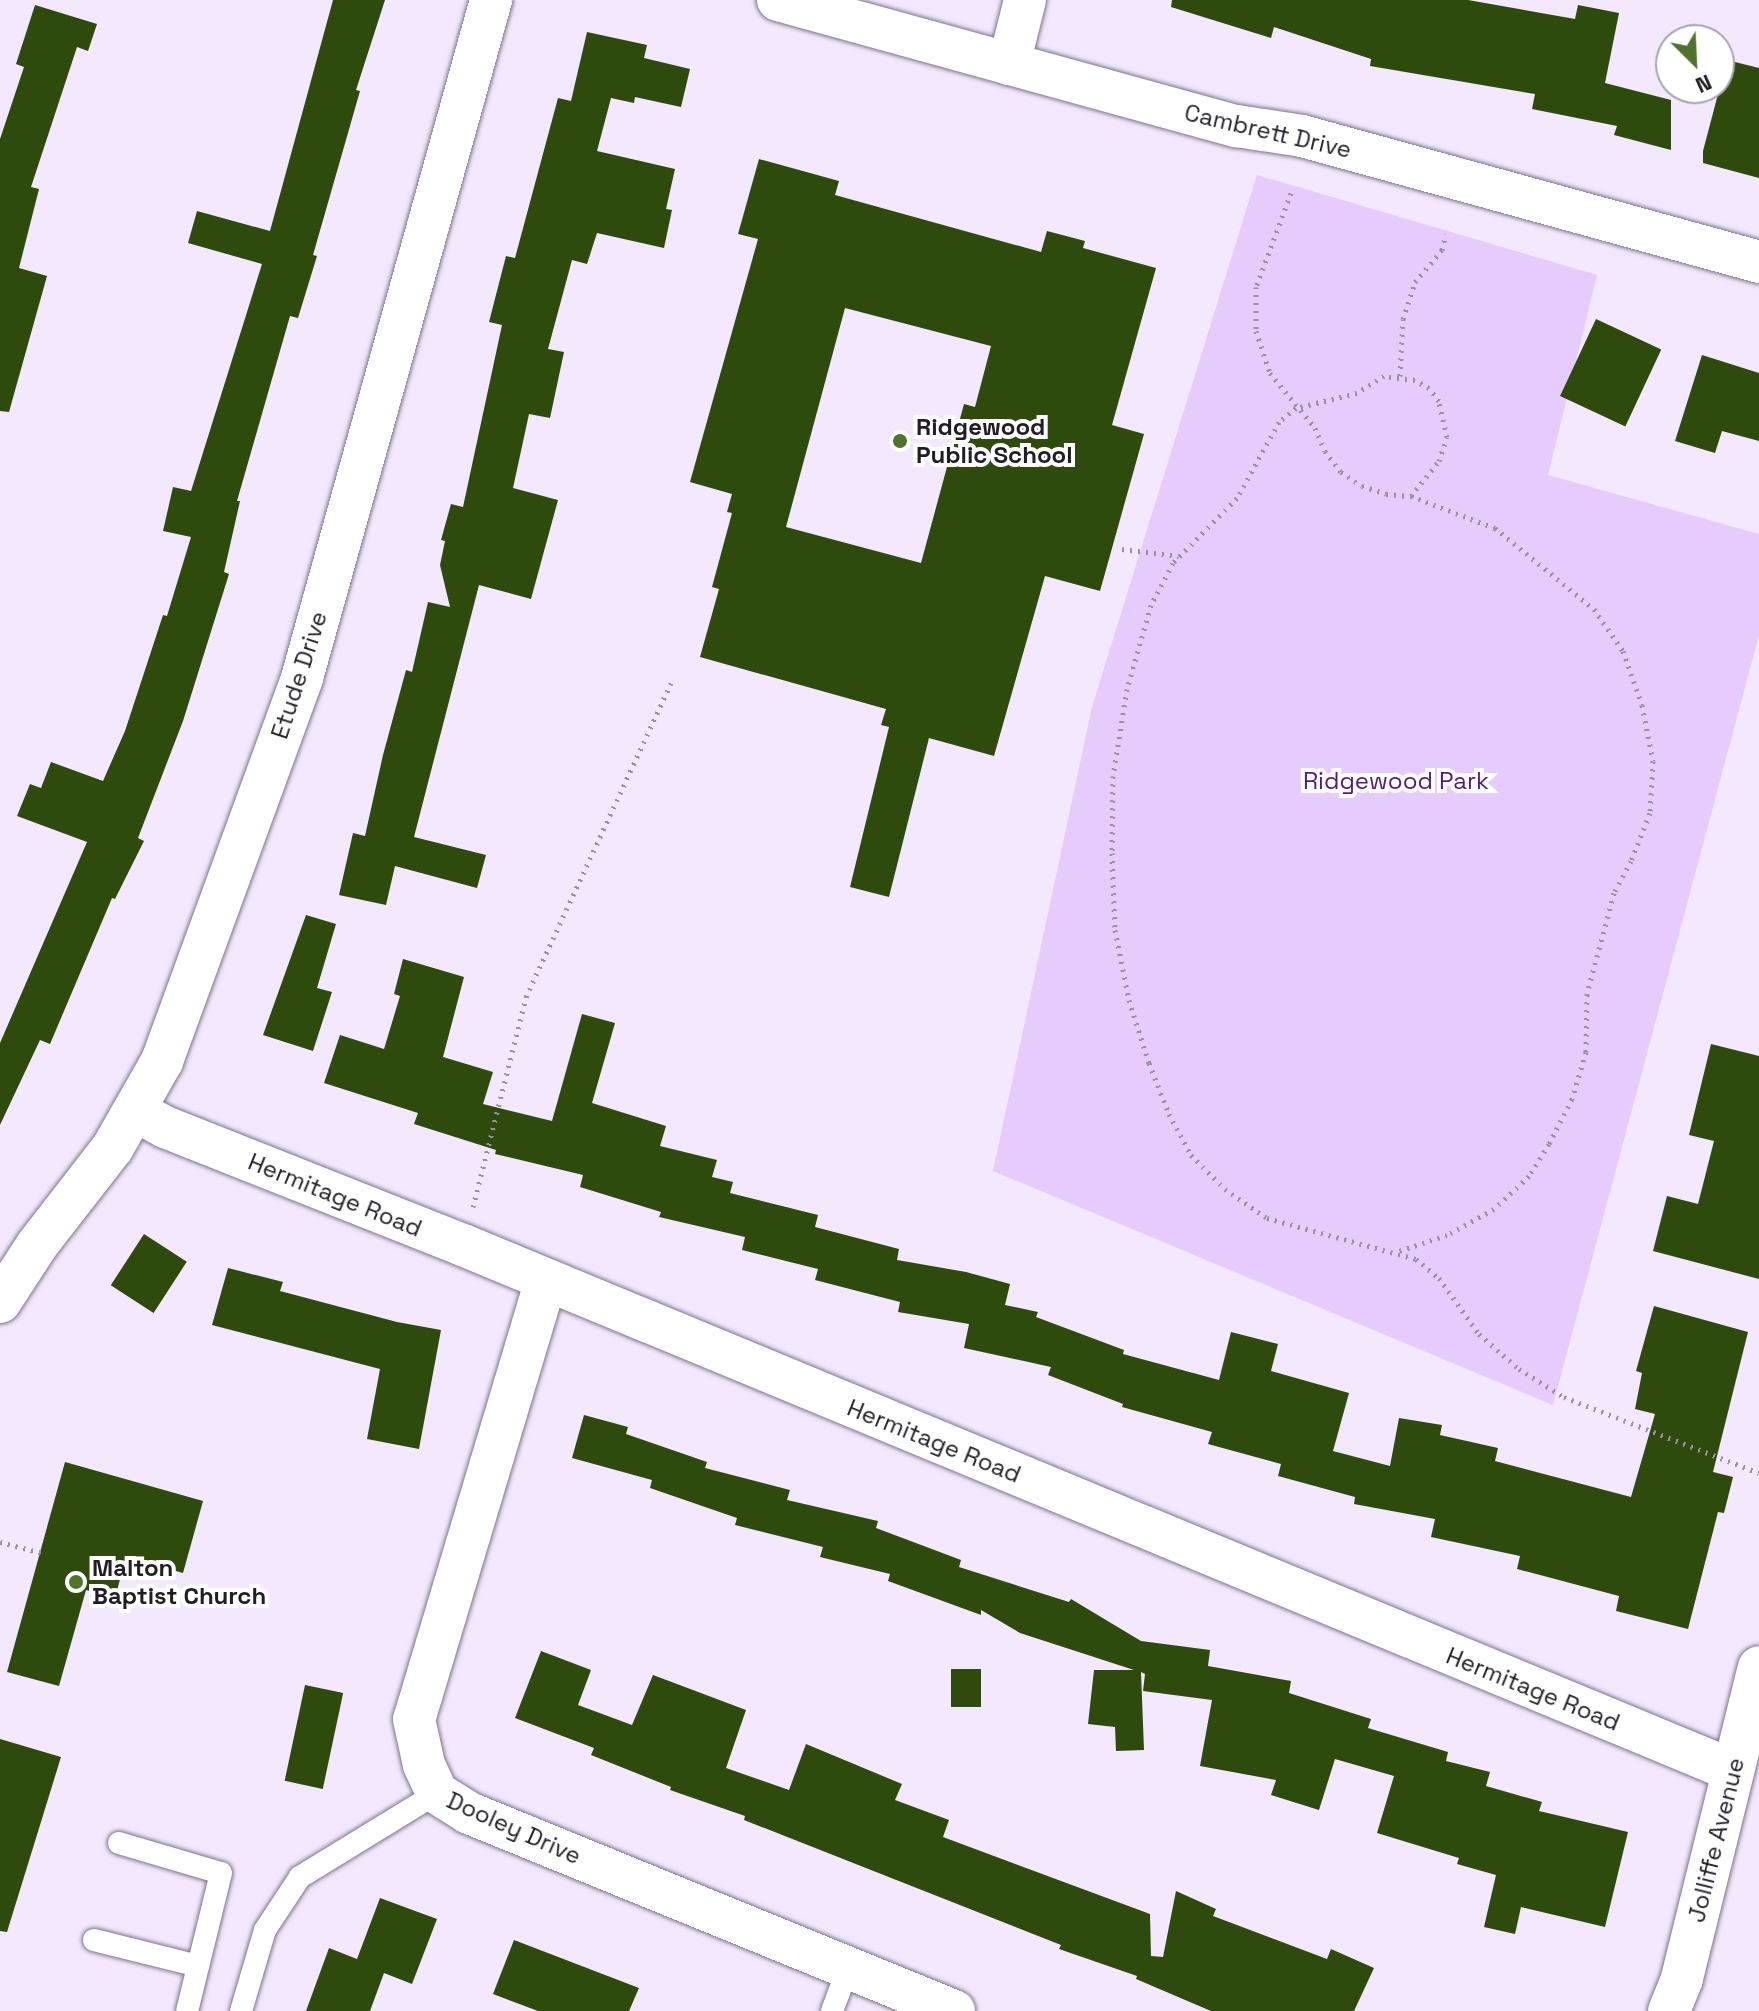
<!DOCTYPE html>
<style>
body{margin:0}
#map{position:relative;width:1759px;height:2011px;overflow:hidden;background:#f3e8fe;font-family:"Space Grotesk",sans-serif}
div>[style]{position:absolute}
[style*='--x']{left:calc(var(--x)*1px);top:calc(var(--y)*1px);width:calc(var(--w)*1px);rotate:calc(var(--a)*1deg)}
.green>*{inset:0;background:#e5ccfc}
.building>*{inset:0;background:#2e4a0c;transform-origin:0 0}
.path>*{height:5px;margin-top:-2.5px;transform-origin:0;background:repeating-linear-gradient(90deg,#9991a1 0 2px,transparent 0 8px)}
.roads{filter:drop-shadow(0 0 2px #7f738a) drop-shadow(0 0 2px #7f738a)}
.lane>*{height:22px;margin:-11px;padding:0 11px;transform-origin:11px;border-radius:11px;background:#fff}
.street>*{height:42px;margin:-21px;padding:0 21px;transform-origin:21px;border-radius:21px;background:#fff}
.dots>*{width:22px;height:22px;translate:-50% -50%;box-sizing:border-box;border:4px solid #fff;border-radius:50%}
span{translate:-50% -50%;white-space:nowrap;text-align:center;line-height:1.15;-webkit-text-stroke:8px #fff;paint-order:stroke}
.street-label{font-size:24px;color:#211d26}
.poi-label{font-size:24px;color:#211d26;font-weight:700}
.left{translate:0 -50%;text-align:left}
.park-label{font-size:24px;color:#531d76}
.north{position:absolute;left:1655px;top:24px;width:80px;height:80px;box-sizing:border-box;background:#fff;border:2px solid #a6a5a8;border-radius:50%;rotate:156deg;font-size:22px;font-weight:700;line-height:32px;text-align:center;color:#211d26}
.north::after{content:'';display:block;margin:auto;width:28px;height:36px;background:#50742d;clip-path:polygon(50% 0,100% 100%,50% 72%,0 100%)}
</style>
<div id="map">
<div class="green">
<i style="clip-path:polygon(1257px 175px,1597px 275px,1548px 475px,1759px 534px,1759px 635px,1553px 1405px,993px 1171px,1092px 707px)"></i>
</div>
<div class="building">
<i style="clip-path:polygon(333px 0,385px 0,356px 90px,360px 91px,313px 255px,317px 256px,298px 318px,290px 316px,237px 501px,240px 501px,224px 572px,229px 574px,183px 721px,138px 838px,144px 841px,115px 899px,112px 898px,50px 1044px,40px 1040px,0 1125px,0 1043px,87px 842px,17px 816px,30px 784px,41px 788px,51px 762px,103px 781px,125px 731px,163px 615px,167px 616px,191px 537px,163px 531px,173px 487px,191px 491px,262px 264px,188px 243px,197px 211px,270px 231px)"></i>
<i style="clip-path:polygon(1172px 0,1468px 0,1575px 19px,1578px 5px,1619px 13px,1605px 83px,1671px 100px,1671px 150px,1614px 135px,1617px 126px,1532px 109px,1535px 94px,1370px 66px,1371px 59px,1274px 27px,1271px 38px,1171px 7px)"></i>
<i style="clip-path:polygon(35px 5px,97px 24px,88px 51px,77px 47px,31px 187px,39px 189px,19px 268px,47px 276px,9px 412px,0 411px,0 139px,24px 67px,16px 64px)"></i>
<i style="clip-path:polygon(587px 32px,647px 45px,644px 58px,690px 69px,681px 107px,635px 97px,634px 103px,611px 98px,597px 151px,675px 169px,666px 209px,672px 210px,664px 248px,597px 233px,587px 264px,572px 260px,548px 349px,564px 352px,550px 418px,529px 414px,513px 488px,558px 500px,531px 599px,479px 585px,414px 837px,486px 855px,477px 888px,395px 866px,386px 905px,339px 895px,353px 833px,365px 836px,383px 755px,406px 670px,412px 672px,428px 602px,450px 607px,440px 565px,445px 541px,441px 540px,451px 504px,463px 507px,502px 325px,489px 322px,506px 256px,515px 258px,558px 98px,571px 101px)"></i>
<i style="clip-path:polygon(1727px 60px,1759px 68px,1759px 178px,1703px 163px,1703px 151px)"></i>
<i style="clip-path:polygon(evenodd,759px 159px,839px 181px,835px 195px,1041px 252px,1047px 231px,1085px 241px,1083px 248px,1156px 268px,1112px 425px,1144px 434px,1100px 591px,1045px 576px,994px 756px,929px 738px,889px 897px,850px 887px,889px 727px,881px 725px,886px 709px,700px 657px,719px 589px,712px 587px,732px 513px,727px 512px,732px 494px,690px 482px,758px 239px,738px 234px,759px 159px,845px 308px,991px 346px,975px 407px,964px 404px,921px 563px,786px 527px,845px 308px)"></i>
<i style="left:1596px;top:319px;width:72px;height:85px;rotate:25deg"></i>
<i style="clip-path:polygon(1702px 355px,1759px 373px,1759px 441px,1722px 431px,1715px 453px,1675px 441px)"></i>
<i style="clip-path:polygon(306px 915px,336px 924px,317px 988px,332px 992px,313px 1051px,263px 1035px)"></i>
<i style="clip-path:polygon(403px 959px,464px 977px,443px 1057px,493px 1072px,483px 1104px,552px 1121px,582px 1014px,615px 1023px,592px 1103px,666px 1126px,660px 1146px,717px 1160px,712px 1177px,733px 1182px,730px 1193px,818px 1215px,815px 1227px,899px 1249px,897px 1260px,966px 1272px,1010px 1284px,1005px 1305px,1038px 1312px,1036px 1317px,1124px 1350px,1123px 1354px,1219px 1380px,1231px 1332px,1278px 1344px,1271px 1371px,1349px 1393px,1333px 1451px,1390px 1466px,1399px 1418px,1442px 1425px,1440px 1435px,1498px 1448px,1495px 1461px,1631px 1497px,1655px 1414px,1635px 1409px,1642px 1373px,1636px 1371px,1654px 1306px,1748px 1332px,1713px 1472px,1733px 1477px,1724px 1513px,1718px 1512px,1688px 1629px,1616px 1611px,1619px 1596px,1517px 1569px,1520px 1556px,1431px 1537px,1435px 1519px,1354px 1504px,1355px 1497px,1278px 1476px,1281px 1464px,1208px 1444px,1212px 1432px,1122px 1407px,1123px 1404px,1048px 1375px,1051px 1367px,964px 1348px,969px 1324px,898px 1312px,900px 1302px,815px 1280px,818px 1269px,742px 1250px,745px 1237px,659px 1217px,661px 1212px,580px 1187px,583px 1175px,495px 1154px,496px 1150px,414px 1124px,418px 1113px,324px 1083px,340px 1035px,384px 1049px,400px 996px,394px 994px)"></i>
<i style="clip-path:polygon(1711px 1044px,1759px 1056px,1759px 1279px,1653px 1251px,1667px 1196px,1698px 1204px,1714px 1141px,1689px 1135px)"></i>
<i style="left:144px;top:1234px;width:51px;height:61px;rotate:33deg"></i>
<i style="clip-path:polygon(228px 1268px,283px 1282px,280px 1291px,397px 1322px,441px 1330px,419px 1449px,367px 1439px,380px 1369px,212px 1325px)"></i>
<i style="clip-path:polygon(584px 1415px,628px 1427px,626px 1434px,707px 1462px,705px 1468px,790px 1490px,787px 1500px,878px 1521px,876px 1528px,961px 1560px,959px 1567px,1069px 1602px,1071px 1599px,1141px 1641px,1210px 1650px,1208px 1666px,1291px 1681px,1289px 1693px,1371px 1719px,1368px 1728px,1448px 1752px,1446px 1761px,1490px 1772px,1486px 1786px,1542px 1802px,1539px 1811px,1628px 1832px,1605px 1927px,1521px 1907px,1515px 1934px,1484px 1927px,1496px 1875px,1457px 1864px,1459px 1858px,1377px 1833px,1394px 1776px,1335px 1759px,1319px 1810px,1271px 1795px,1276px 1780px,1200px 1766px,1212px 1700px,1143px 1691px,1145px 1674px,1141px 1672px,1144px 1750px,1116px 1751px,1115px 1727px,1088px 1724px,1094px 1670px,1134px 1670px,1020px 1633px,981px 1610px,981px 1615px,888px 1581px,890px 1574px,820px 1557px,823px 1547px,735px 1525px,737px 1518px,650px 1488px,652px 1480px,572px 1458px)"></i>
<i style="clip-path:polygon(65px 1462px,203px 1501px,183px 1573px,126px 1557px,115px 1598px,86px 1590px,59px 1686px,7px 1672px)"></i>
<i style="clip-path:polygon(541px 1651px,591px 1670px,578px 1705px,632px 1725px,653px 1675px,746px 1710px,726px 1768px,789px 1790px,806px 1744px,902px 1784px,895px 1800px,949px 1820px,943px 1837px,1150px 1914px,1151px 1956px,1163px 1957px,1176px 1891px,1216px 1909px,1213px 1916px,1327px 1959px,1331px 1949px,1374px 1968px,1354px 2011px,1211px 2011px,1136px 1979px,1137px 1976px,1059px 1949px,1061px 1945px,744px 1820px,745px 1816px,670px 1790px,671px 1787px,591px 1755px,594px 1748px,515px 1718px)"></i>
<i style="left:951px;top:1669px;width:30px;height:38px"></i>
<i style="left:305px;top:1685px;width:39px;height:98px;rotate:12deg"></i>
<i style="clip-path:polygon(0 1739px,61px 1757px,7px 1932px,0 1931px)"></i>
<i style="clip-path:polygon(380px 1898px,437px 1919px,412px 1984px,384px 1973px,370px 2011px,306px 2011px,329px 1948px,357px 1959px)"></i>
<i style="clip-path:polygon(514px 1940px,639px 1988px,629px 2011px,538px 2011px,493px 1994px)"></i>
</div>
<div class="path">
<i style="--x:1291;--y:193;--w:100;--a:110.4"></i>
<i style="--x:1256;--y:287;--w:44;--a:90"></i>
<i style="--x:1256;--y:331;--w:44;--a:71.6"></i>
<i style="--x:1270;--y:373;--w:71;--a:50.7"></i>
<i style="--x:1315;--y:428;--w:25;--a:67"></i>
<i style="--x:1325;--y:451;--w:26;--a:53"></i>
<i style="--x:1341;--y:472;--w:25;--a:34"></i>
<i style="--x:1362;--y:486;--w:25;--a:18"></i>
<i style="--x:1386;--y:494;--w:25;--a:5"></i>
<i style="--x:1411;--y:496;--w:90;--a:20.9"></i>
<i style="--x:1495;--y:528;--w:128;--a:39.3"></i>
<i style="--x:1594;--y:609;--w:51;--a:55.4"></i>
<i style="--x:1623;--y:651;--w:57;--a:70.6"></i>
<i style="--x:1642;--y:705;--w:57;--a:78.9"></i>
<i style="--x:1653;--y:761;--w:52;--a:93.3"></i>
<i style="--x:1650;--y:813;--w:52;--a:111.6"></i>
<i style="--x:1631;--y:861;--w:36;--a:118"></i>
<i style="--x:1614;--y:893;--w:105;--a:105"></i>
<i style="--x:1587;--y:994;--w:58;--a:91"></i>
<i style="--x:1586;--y:1052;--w:49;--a:106.6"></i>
<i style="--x:1572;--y:1099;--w:51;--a:117.1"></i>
<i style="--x:1549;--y:1144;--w:38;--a:122"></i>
<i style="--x:1529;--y:1176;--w:48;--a:136.7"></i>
<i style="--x:1494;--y:1209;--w:54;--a:151"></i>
<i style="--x:1447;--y:1235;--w:51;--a:161.6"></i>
<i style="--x:1400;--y:376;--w:57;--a:-87"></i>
<i style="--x:1403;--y:319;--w:39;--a:-72"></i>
<i style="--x:1415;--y:282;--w:42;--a:-49.8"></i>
<i style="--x:1442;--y:250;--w:16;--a:-76"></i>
<i style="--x:1411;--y:496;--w:45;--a:-51.3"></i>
<i style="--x:1439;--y:461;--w:25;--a:-72"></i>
<i style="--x:1447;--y:437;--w:37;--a:-103"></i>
<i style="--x:1439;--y:401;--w:16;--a:-128"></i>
<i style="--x:1429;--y:388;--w:16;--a:-150"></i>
<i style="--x:1415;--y:380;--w:31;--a:-173"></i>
<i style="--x:1384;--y:376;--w:32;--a:148"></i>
<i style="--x:1357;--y:393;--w:63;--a:166.2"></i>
<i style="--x:1296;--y:408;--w:22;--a:141"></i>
<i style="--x:1279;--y:422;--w:87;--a:118.9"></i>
<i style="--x:1237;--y:498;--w:91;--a:134.6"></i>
<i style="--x:1173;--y:563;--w:47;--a:117.6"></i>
<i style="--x:1151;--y:605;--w:87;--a:105.9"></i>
<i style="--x:1127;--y:689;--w:88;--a:99.1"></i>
<i style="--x:1113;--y:776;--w:77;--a:90.7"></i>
<i style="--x:1112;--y:853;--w:77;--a:87.8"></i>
<i style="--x:1115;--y:930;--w:71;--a:78.7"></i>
<i style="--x:1129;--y:1000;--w:66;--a:72.4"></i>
<i style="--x:1149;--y:1063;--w:55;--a:68.6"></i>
<i style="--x:1169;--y:1114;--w:47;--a:61.8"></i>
<i style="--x:1191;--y:1155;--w:48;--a:45"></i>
<i style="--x:1225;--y:1189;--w:51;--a:34.6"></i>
<i style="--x:1267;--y:1218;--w:155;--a:15.4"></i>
<i style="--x:1416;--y:1259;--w:30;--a:40"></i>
<i style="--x:1439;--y:1278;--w:69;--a:54.5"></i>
<i style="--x:1479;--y:1334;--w:53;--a:41.2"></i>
<i style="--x:1519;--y:1369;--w:53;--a:31.9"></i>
<i style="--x:1564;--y:1397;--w:209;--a:21.3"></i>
<i style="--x:1122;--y:549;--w:57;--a:7"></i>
<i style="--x:473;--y:1207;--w:217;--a:-75.8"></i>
<i style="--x:526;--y:997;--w:350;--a:-65.2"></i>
<i style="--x:0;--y:1542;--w:43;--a:14.7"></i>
</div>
<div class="roads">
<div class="lane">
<i style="--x:119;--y:1843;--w:106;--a:16.4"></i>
<i style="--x:221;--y:1873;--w:142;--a:103.8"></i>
<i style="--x:94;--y:1940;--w:107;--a:14"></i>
<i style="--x:241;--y:2011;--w:84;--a:-73.5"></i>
<i style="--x:265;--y:1930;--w:64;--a:-56.6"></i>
<i style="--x:300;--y:1877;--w:161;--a:-31.5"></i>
<i style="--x:832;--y:2011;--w:46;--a:-69.6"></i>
</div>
<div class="street">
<i style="--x:778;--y:0;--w:476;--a:15.4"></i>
<i style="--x:1237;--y:126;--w:66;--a:8.7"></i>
<i style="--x:1302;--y:136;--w:474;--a:15.4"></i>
<i style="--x:1009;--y:64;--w:66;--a:-76"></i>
<i style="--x:136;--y:1111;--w:33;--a:29"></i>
<i style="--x:165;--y:1127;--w:321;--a:21.6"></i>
<i style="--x:463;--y:1245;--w:1373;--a:22.48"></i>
<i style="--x:546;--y:1280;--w:458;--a:106.7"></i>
<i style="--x:414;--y:1719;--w:47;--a:77.7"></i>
<i style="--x:424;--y:1765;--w:31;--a:65"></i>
<i style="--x:437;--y:1793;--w:38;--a:32"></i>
<i style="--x:469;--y:1813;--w:524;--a:22.21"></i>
<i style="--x:0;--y:1302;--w:68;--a:-57"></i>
<i style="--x:37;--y:1245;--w:124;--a:-52.2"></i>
<i style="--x:113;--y:1147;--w:99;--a:-60.3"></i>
<i style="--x:162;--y:1061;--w:408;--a:-69.9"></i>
<i style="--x:302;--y:678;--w:704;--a:-74.42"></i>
<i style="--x:1669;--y:2011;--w:35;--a:-68"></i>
<i style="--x:1682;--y:1978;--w:320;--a:-76.1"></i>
</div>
</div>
<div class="dots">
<i style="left:900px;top:441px;background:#50742d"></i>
<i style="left:76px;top:1582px;background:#50742d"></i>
</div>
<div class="street-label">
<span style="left:1268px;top:131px;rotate:13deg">Cambrett Drive</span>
<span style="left:299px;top:675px;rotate:-72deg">Etude Drive</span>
<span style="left:335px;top:1195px;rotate:22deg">Hermitage Road</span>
<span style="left:934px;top:1441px;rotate:22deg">Hermitage Road</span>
<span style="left:1533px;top:1689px;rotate:22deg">Hermitage Road</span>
<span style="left:514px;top:1828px;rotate:24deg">Dooley Drive</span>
<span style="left:1716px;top:1840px;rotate:-76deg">Jolliffe Avenue</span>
</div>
<div class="poi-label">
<span class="left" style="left:916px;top:441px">Ridgewood<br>Public School</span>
<span class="left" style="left:92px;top:1582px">Malton<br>Baptist Church</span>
</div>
<div class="park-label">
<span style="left:1396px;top:781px">Ridgewood Park</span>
</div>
<div class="north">N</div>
</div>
